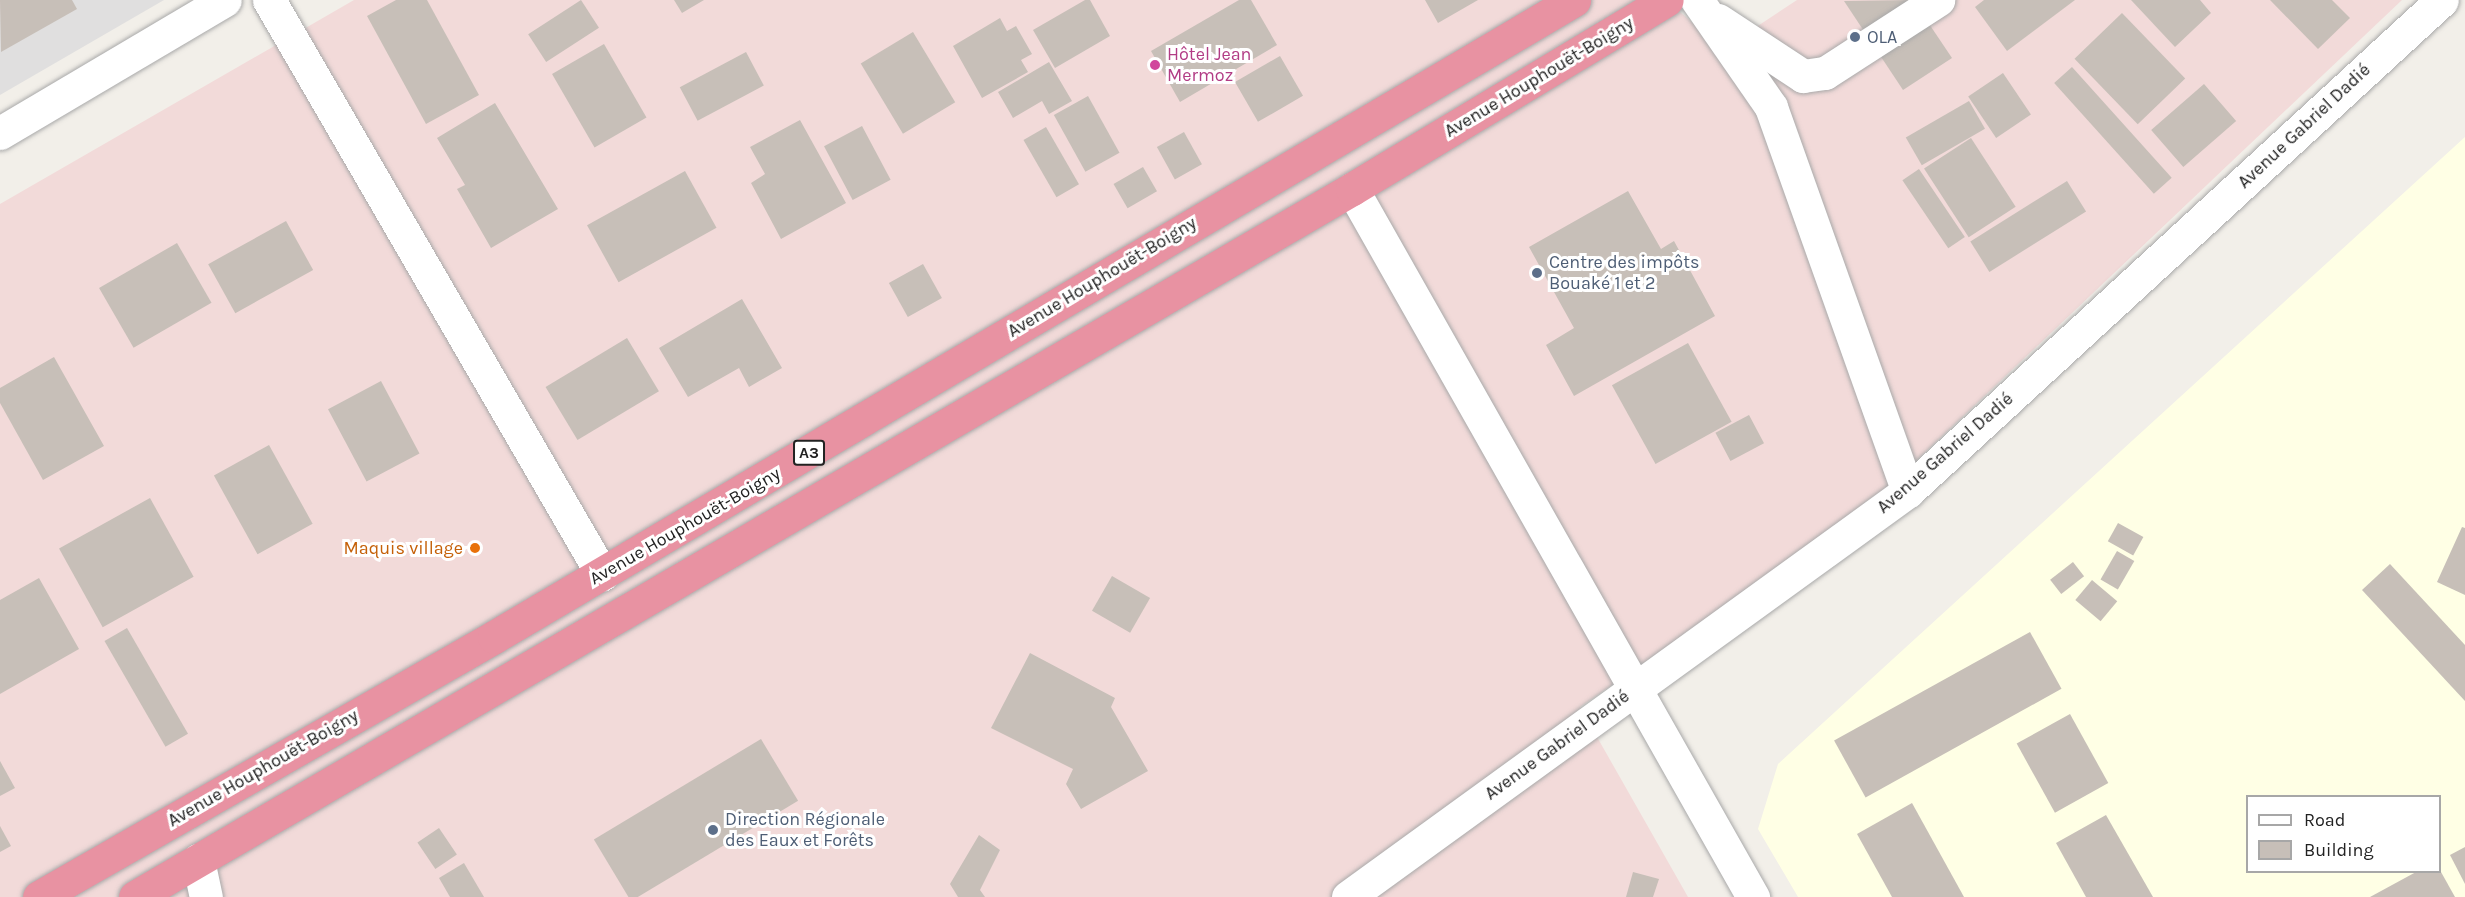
<!DOCTYPE html>
<meta charset="utf-8">
<style>
body{margin:0}
#map{position:relative;width:2465px;height:897px;overflow:hidden;background:#f2efe9;font-family:Karla,sans-serif}
div>[style]{position:absolute}
[style*='--x']{left:calc(var(--x)*1px);top:calc(var(--y)*1px);width:calc(var(--w)*1px);rotate:calc(var(--a)*1deg)}
.residential>*{inset:0;background:#e0dfdf}
.commercial>*{inset:0;background:#f2dad9}
.education>*{inset:0;background:#ffffe5}
.building>*{inset:0;background:#c7bfb8;transform-origin:0 0}
.roads{filter:drop-shadow(0 0 2px #a9a9a9) drop-shadow(0 0 2px #a9a9a9)}
.minor>*{height:33px;margin:-16.5px;padding:0 16.5px;transform-origin:16.5px;border-radius:16.5px;background:#fff}
.highway>*{height:33px;margin:-16.5px;padding:0 16.5px;transform-origin:16.5px;border-radius:16.5px;background:#e892a2}
.dots>*{width:16px;height:16px;translate:-50% -50%;box-sizing:border-box;border:3px solid #fff;border-radius:50%}
span{translate:-50% -50%;white-space:nowrap;text-align:center;line-height:1.15;-webkit-text-stroke:6px #fff;paint-order:stroke}
.shield-label span{padding:2px 4px;background:#fff;border:2px solid;border-radius:4px;-webkit-text-stroke-width:0}
.shield-label{font-size:16px;color:#222;font-weight:700}
.service-label{font-size:18px;color:#4e5e75}
.left{translate:0 -50%;text-align:left}
.hotel-label{font-size:18px;color:#b23c85}
.street-label{font-size:18px;color:#222}
.food-label{font-size:18px;color:#c56008}
.right{translate:-100% -50%;text-align:right}
.legend{position:absolute;left:2246px;top:795px;width:195px;height:78px;box-sizing:border-box;background:#fff;border:2px solid #a7a7a7;margin:0;padding:8px 10px;list-style:none;font-size:18px;color:#222}
.legend li{display:flex;align-items:center;gap:12px;height:30px}
.legend b{width:30px;border:2px solid #a7a7a7}
</style>
<div id="map">
<div class="residential">
<i style="clip-path:polygon(0 0,164px 0,0 95px)"></i>
</div>
<div class="commercial">
<i style="clip-path:polygon(354px 0,1666px 0,1723px 49px,1797px 0,2402px 0,1859px 515px,1580px 707px,1688px 897px,0 897px,0 204px)"></i>
</div>
<div class="education">
<i style="clip-path:polygon(evenodd,2465px 137px,2465px 897px,1798px 897px,1758px 829px,1778px 764px,2465px 137px,2248px 796px,2440px 796px,2440px 872px,2248px 872px,2248px 796px)"></i>
</div>
<div class="building">
<i style="clip-path:polygon(0 0,72px 0,77px 9px,1px 52px)"></i>
<i style="clip-path:polygon(396px 0,427px 0,479px 95px,426px 124px,367px 16px)"></i>
<i style="left:581px;top:0;width:33px;height:63px;rotate:57deg"></i>
<i style="clip-path:polygon(674px 0,704px 0,682px 13px)"></i>
<i style="clip-path:polygon(1085px 0,1090px 0,1110px 36px,1055px 68px,1033px 30px)"></i>
<i style="clip-path:polygon(1239px 0,1251px 0,1277px 45px,1180px 102px,1151px 51px)"></i>
<i style="clip-path:polygon(1425px 0,1478px 0,1438px 23px)"></i>
<i style="clip-path:polygon(1913px 0,1952px 58px,1903px 90px,1844px 1px)"></i>
<i style="clip-path:polygon(1984px 0,2075px 0,2007px 51px,1975px 7px)"></i>
<i style="clip-path:polygon(2131px 0,2200px 0,2211px 13px,2175px 47px)"></i>
<i style="clip-path:polygon(2270px 0,2332px 0,2350px 18px,2318px 49px)"></i>
<i style="left:2122px;top:13px;width:91px;height:66px;rotate:46deg"></i>
<i style="clip-path:polygon(1000px 18px,1007px 31px,1016px 26px,1032px 54px,1021px 60px,1028px 72px,982px 98px,953px 46px)"></i>
<i style="left:913px;top:32px;width:82px;height:61px;rotate:59deg"></i>
<i style="left:604px;top:44px;width:85px;height:60px;rotate:60deg"></i>
<i style="left:746px;top:52px;width:38px;height:75px;rotate:62deg"></i>
<i style="left:1280px;top:56px;width:46px;height:52px;rotate:60deg"></i>
<i style="clip-path:polygon(1049px 62px,1072px 101px,1049px 114px,1042px 101px,1013px 118px,998px 92px)"></i>
<i style="left:2072px;top:67px;width:149px;height:24px;rotate:48deg"></i>
<i style="left:2003px;top:73px;width:50px;height:42px;rotate:56deg"></i>
<i style="left:2204px;top:84px;width:49px;height:70px;rotate:49deg"></i>
<i style="left:1088px;top:96px;width:65px;height:39px;rotate:61deg"></i>
<i style="left:1969px;top:101px;width:32px;height:73px;rotate:60deg"></i>
<i style="clip-path:polygon(495px 103px,558px 209px,491px 248px,457px 189px,465px 185px,437px 138px)"></i>
<i style="clip-path:polygon(800px 120px,846px 203px,781px 239px,751px 183px,765px 174px,750px 147px)"></i>
<i style="left:862px;top:126px;width:61px;height:43px;rotate:62deg"></i>
<i style="left:1046px;top:127px;width:66px;height:26px;rotate:60deg"></i>
<i style="left:1184px;top:132px;width:37px;height:31px;rotate:61deg"></i>
<i style="left:1971px;top:138px;width:82px;height:56px;rotate:57deg"></i>
<i style="left:1143px;top:167px;width:28px;height:34px;rotate:60deg"></i>
<i style="left:1919px;top:169px;width:82px;height:20px;rotate:56deg"></i>
<i style="left:685px;top:171px;width:65px;height:112px;rotate:61deg"></i>
<i style="left:2067px;top:181px;width:36px;height:114px;rotate:58deg"></i>
<i style="clip-path:polygon(1628px 191px,1661px 249px,1674px 241px,1715px 316px,1574px 396px,1546px 345px,1574px 328px,1529px 247px)"></i>
<i style="left:286px;top:221px;width:56px;height:89px;rotate:61deg"></i>
<i style="left:177px;top:243px;width:69px;height:90px;rotate:60deg"></i>
<i style="left:923px;top:264px;width:39px;height:39px;rotate:61deg"></i>
<i style="clip-path:polygon(742px 299px,782px 368px,749px 387px,739px 368px,688px 397px,659px 348px)"></i>
<i style="left:627px;top:338px;width:62px;height:95px;rotate:59deg"></i>
<i style="left:1688px;top:343px;width:90px;height:87px;rotate:61deg"></i>
<i style="clip-path:polygon(54px 357px,104px 446px,43px 480px,0 403px,0 388px)"></i>
<i style="left:381px;top:381px;width:82px;height:60px;rotate:62deg"></i>
<i style="left:1749px;top:415px;width:32px;height:38px;rotate:62deg"></i>
<i style="left:269px;top:445px;width:90px;height:63px;rotate:61deg"></i>
<i style="left:150px;top:498px;width:90px;height:104px;rotate:61deg"></i>
<i style="left:2118px;top:523px;width:29px;height:21px;rotate:29deg"></i>
<i style="clip-path:polygon(2462px 527px,2465px 528px,2465px 595px,2437px 582px)"></i>
<i style="left:2117px;top:551px;width:20px;height:33px;rotate:30deg"></i>
<i style="left:2073px;top:562px;width:18px;height:29px;rotate:52deg"></i>
<i style="clip-path:polygon(2390px 564px,2465px 645px,2465px 701px,2362px 590px)"></i>
<i style="left:1112px;top:576px;width:44px;height:40px;rotate:30deg"></i>
<i style="clip-path:polygon(39px 578px,79px 649px,0 694px,0 600px)"></i>
<i style="left:2092px;top:580px;width:33px;height:26px;rotate:40deg"></i>
<i style="left:127px;top:628px;width:122px;height:26px;rotate:60deg"></i>
<i style="left:2030px;top:632px;width:65px;height:224px;rotate:61deg"></i>
<i style="clip-path:polygon(1030px 653px,1115px 698px,1111px 707px,1148px 771px,1081px 809px,1066px 784px,1073px 769px,991px 728px)"></i>
<i style="left:2070px;top:714px;width:79px;height:61px;rotate:61deg"></i>
<i style="left:761px;top:739px;width:72px;height:195px;rotate:59deg"></i>
<i style="clip-path:polygon(0 761px,15px 788px,0 796px)"></i>
<i style="clip-path:polygon(1912px 803px,1964px 897px,1892px 897px,1857px 834px)"></i>
<i style="clip-path:polygon(2106px 815px,2153px 897px,2086px 897px,2056px 843px)"></i>
<i style="clip-path:polygon(0 826px,11px 846px,0 852px)"></i>
<i style="left:439px;top:828px;width:32px;height:26px;rotate:56deg"></i>
<i style="clip-path:polygon(979px 835px,1000px 850px,980px 890px,985px 897px,958px 897px,950px 884px)"></i>
<i style="clip-path:polygon(2465px 847px,2465px 884px,2450px 855px)"></i>
<i style="clip-path:polygon(464px 863px,484px 897px,450px 897px,439px 878px)"></i>
<i style="clip-path:polygon(1633px 872px,1659px 879px,1653px 897px,1626px 897px)"></i>
<i style="clip-path:polygon(2416px 872px,2441px 872px,2455px 897px,2370px 897px)"></i>
</div>
<div class="roads">
<div class="minor">
<i style="--x:269;--y:0;--w:664;--a:59.88"></i>
<i style="--x:1697;--y:0;--w:130;--a:55.3"></i>
<i style="--x:1771;--y:107;--w:408;--a:70.4"></i>
<i style="--x:1718;--y:20;--w:102;--a:33.4"></i>
<i style="--x:1803;--y:76;--w:22;--a:-8"></i>
<i style="--x:1825;--y:73;--w:135;--a:-32.9"></i>
<i style="--x:0;--y:133;--w:261;--a:-30.6"></i>
<i style="--x:1352;--y:189;--w:814;--a:60.47"></i>
<i style="--x:198;--y:860;--w:38;--a:78"></i>
<i style="--x:1348;--y:897;--w:692;--a:-35.94"></i>
<i style="--x:1908;--y:491;--w:725;--a:-42.6"></i>
</div>
<div class="highway">
<i style="--x:39;--y:897;--w:524;--a:-29.74"></i>
<i style="--x:494;--y:637;--w:1254;--a:-30.53"></i>
<i style="--x:135;--y:897;--w:1408;--a:-30.19"></i>
<i style="--x:1352;--y:189;--w:367;--a:-31"></i>
</div>
</div>
<div class="dots">
<i style="left:1855px;top:37px;background:#5c6f8a"></i>
<i style="left:1155px;top:65px;background:#d1479c"></i>
<i style="left:1537px;top:273px;background:#5c6f8a"></i>
<i style="left:475px;top:548px;background:#e8710a"></i>
<i style="left:713px;top:830px;background:#5c6f8a"></i>
</div>
<div class="shield-label">
<span style="left:809px;top:453px">A3</span>
</div>
<div class="service-label">
<span class="left" style="left:1867px;top:37px">OLA</span>
<span class="left" style="left:1549px;top:273px">Centre des impôts<br>Bouaké 1 et 2</span>
<span class="left" style="left:725px;top:830px">Direction Régionale<br>des Eaux et Forêts</span>
</div>
<div class="hotel-label">
<span class="left" style="left:1167px;top:65px">Hôtel Jean<br>Mermoz</span>
</div>
<div class="street-label">
<span style="left:1539px;top:77px;rotate:-31deg">Avenue Houphouët-Boigny</span>
<span style="left:2304px;top:126px;rotate:-43deg">Avenue Gabriel Dadié</span>
<span style="left:1102px;top:277px;rotate:-31deg">Avenue Houphouët-Boigny</span>
<span style="left:1945px;top:453px;rotate:-41deg">Avenue Gabriel Dadié</span>
<span style="left:685px;top:526px;rotate:-30deg">Avenue Houphouët-Boigny</span>
<span style="left:1557px;top:745px;rotate:-36deg">Avenue Gabriel Dadié</span>
<span style="left:263px;top:768px;rotate:-30deg">Avenue Houphouët-Boigny</span>
</div>
<div class="food-label">
<span class="right" style="left:463px;top:548px">Maquis village</span>
</div>
<ul class="legend">
<li><b style="height:8px;background:#fff"></b>Road</li>
<li><b style="height:16px;background:#c7bfb8"></b>Building</li>
</ul>
</div>
